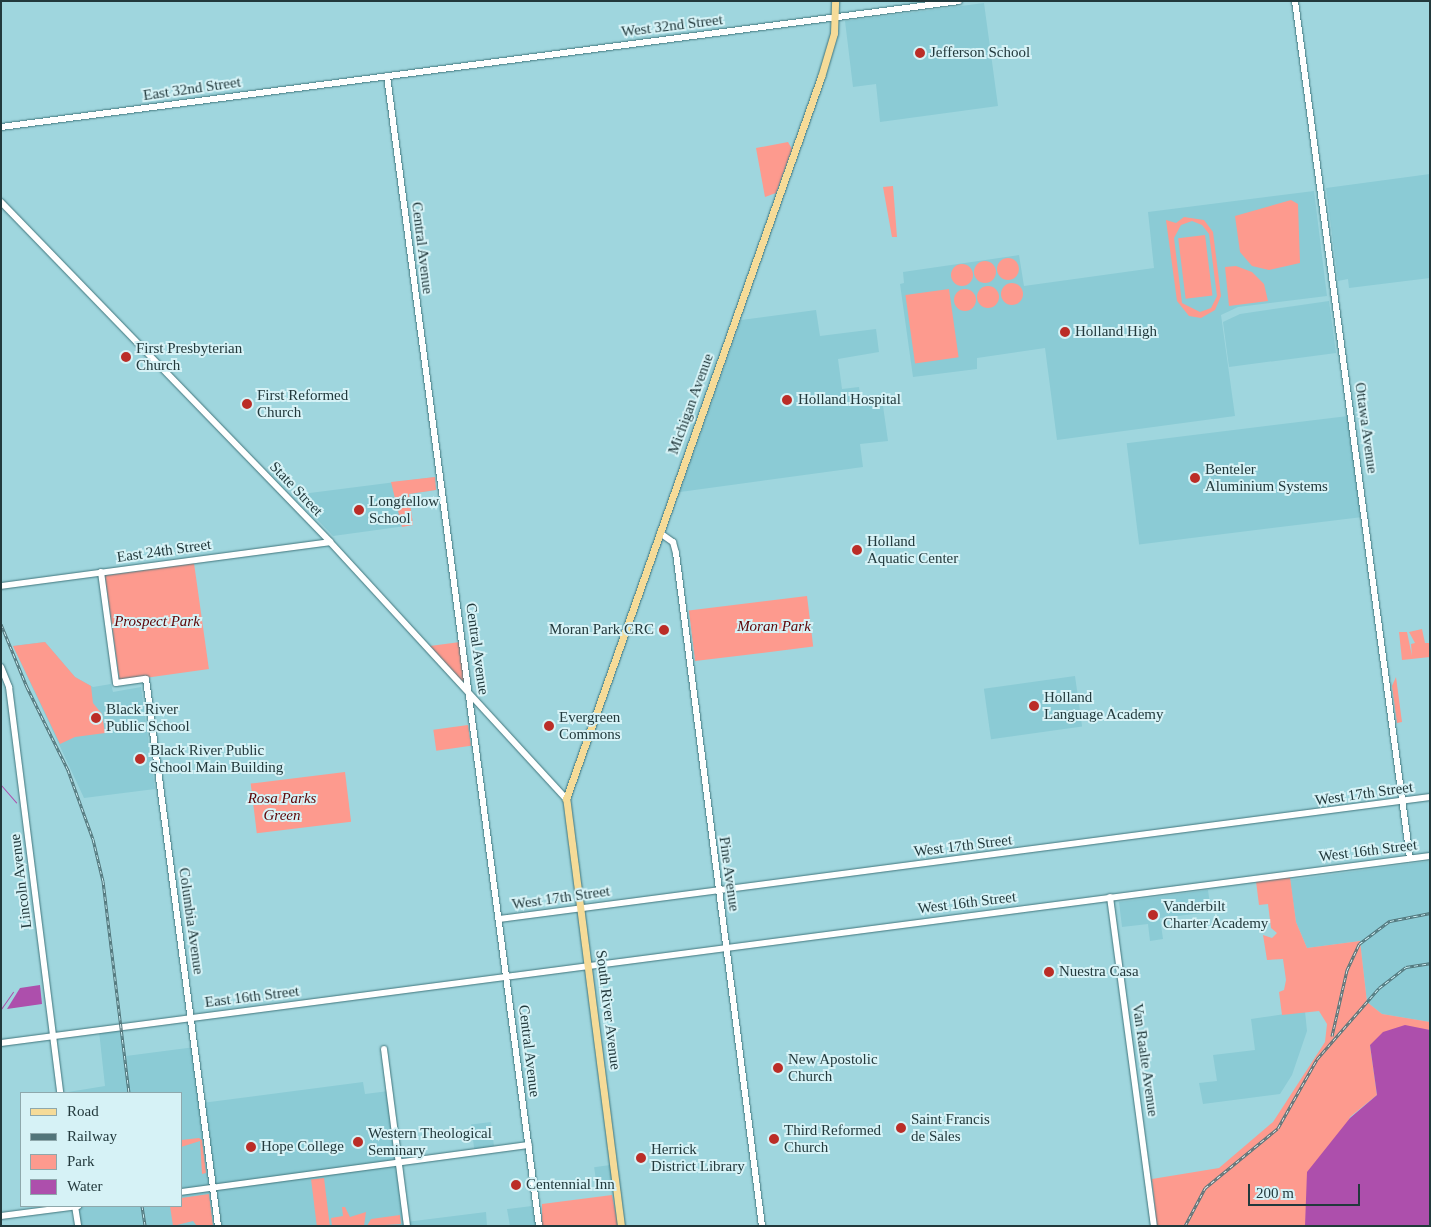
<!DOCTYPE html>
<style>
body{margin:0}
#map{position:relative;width:1431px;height:1227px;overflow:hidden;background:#9fd6de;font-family:"Times New Roman",serif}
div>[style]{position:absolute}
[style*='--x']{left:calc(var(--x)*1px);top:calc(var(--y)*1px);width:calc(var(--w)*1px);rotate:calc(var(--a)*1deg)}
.built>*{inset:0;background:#8bcbd5;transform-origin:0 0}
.green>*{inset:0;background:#fd9a8e;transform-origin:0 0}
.round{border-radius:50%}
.water>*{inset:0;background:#ad4fac}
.stream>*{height:1px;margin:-0.5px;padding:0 0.5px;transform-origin:0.5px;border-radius:0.5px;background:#ad4fac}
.roads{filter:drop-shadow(0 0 1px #40757c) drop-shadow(0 0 1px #40757c)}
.secondary>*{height:6px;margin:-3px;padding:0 3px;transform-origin:3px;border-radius:3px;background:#fff}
.primary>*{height:7px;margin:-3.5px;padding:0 3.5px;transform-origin:3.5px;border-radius:3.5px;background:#f5db98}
.rail>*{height:3px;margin-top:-1.5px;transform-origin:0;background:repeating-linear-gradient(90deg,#d6f2f6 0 4px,#52757a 0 8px);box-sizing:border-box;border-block:1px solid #52757a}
.dots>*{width:14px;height:14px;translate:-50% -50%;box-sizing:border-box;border:2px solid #d6f2f6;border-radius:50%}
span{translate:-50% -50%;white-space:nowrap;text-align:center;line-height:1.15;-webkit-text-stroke:4px #d6f2f6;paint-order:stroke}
.street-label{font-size:15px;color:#22393c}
.poi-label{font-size:15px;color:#22393c}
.left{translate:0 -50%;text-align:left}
.right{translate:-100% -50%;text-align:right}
.park-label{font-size:15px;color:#5c0405;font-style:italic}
.frame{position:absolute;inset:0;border:2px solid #22393c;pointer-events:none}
.legend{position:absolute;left:20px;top:1092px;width:162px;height:115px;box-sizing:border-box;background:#d6f2f6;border:1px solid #8ea8ac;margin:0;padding:6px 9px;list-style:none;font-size:15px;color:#22393c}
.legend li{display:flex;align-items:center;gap:10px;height:25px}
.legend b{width:25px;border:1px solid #8ea8ac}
.scale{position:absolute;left:1248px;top:1184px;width:112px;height:22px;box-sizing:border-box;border:2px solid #22393c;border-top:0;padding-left:6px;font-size:15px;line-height:18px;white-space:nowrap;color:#22393c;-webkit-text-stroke:4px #d6f2f6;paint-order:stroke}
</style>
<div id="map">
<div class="built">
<i style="clip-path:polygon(984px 3px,998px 106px,880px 122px,876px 84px,853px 87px,845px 21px)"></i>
<i style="clip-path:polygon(1430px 174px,1430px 278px,1349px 288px,1348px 279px,1338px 281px,1326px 188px)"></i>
<i style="clip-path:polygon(1314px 191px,1327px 296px,1238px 307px,1221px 315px,1235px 416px,1057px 440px,1045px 348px,977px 358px,977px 369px,913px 377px,900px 284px,904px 283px,903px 272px,1019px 255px,1024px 286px,1154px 268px,1148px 212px)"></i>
<i style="clip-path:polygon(1329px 301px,1336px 353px,1229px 367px,1223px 322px,1240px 314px)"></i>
<i style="clip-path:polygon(816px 310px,820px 336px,876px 329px,879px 352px,838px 359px,842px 389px,859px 387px,861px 401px,882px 399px,888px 441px,860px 444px,863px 467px,680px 492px,741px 320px)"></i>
<i style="left:1348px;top:416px;width:102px;height:223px;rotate:83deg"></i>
<i style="clip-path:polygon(435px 477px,436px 490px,409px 494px,413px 525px,333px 536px,294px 495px)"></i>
<i style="clip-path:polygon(45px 642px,75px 677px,93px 687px,111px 684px,113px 692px,141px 687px,155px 789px,84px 798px,13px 646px)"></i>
<i style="left:1075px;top:676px;width:51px;height:92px;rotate:82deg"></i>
<i style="clip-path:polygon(1430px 861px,1430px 1022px,1382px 1014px,1367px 1002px,1360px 941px,1307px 948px,1296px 922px,1290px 880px)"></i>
<i style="clip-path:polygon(1208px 890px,1211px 912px,1160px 918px,1163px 939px,1150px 941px,1148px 924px,1122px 927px,1119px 902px)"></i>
<i style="clip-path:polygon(1305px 1011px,1307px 1031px,1292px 1075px,1280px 1094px,1203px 1104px,1199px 1083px,1217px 1081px,1213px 1055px,1255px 1050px,1251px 1019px)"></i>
<i style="clip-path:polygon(122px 1028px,126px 1056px,195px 1047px,202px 1103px,363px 1082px,365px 1094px,389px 1091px,406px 1222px,486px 1212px,487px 1226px,79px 1226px,76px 1206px,181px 1206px,181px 1093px,62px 1093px,105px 1086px,99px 1031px)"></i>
<i style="left:491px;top:1122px;width:25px;height:20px;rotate:83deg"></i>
<i style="left:610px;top:1165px;width:22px;height:16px;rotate:82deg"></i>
<i style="clip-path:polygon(532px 1206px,536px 1226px,510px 1226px,507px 1209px)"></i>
</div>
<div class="green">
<i style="clip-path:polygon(788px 142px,792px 149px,776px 193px,765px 197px,756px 148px)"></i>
<i style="clip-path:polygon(893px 186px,897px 237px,892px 237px,883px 187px)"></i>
<i style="clip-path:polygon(1291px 200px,1298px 204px,1300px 263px,1269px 270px,1252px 266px,1240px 252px,1235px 216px)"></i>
<i style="clip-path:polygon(evenodd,1184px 217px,1204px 220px,1213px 232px,1221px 296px,1215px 310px,1201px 318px,1189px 316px,1177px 301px,1166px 220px,1176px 223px,1184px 217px,1192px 221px,1202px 225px,1209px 234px,1217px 296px,1211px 308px,1200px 312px,1182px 303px,1174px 238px,1181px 225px,1192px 221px)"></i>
<i style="left:1205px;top:235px;width:61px;height:27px;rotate:83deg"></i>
<i class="round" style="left:997px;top:258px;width:22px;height:22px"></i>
<i class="round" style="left:974px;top:261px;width:22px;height:22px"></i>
<i class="round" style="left:951px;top:264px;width:22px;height:22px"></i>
<i style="clip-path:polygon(1236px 266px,1252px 272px,1264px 284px,1268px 301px,1229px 306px,1225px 267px)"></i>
<i class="round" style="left:1001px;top:283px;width:22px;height:22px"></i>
<i class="round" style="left:977px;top:286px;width:22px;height:22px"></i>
<i class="round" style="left:954px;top:289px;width:22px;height:22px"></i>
<i style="left:949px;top:289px;width:69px;height:44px;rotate:82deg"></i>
<i style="clip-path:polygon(435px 477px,436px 490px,409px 494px,413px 525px,402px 527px,391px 482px)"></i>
<i style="left:194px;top:563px;width:107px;height:90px;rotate:82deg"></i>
<i style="left:807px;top:596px;width:51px;height:119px;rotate:83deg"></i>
<i style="clip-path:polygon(1422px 629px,1425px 643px,1430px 643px,1430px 657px,1402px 660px,1399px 632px,1407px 632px,1412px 656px,1411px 644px,1415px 643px,1409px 632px)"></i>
<i style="clip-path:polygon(45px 642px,75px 677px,91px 686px,93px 703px,102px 714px,105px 733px,75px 737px,60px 744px,13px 646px)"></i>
<i style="clip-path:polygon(460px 642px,466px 686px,430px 646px)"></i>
<i style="clip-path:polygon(1396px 677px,1402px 722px,1397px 723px,1392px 686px)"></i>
<i style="left:468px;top:725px;width:21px;height:35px;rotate:82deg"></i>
<i style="left:345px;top:772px;width:50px;height:95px;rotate:83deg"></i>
<i style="clip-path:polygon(1290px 877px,1296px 922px,1307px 948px,1360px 941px,1367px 1002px,1382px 1014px,1430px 1022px,1430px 1030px,1411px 1028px,1370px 1045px,1377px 1095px,1350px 1117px,1305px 1226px,1157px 1226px,1152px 1179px,1219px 1168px,1273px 1122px,1325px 1042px,1327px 1024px,1319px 1011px,1282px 1015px,1279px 992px,1284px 990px,1286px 980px,1283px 959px,1267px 960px,1263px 935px,1272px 938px,1277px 933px,1271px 928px,1268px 904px,1259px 905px,1256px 881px)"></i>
<i style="clip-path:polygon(199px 1138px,202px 1140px,206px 1173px,202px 1174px,200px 1141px,181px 1147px,181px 1140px)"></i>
<i style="left:324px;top:1178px;width:48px;height:13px;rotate:83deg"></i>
<i style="clip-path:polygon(209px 1194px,213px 1226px,197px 1226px,193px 1221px,173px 1226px,170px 1206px,181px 1206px,181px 1198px)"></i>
<i style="clip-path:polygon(612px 1195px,618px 1226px,542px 1226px,542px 1204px)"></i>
<i style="clip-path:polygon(342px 1207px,345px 1207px,350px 1217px,366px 1212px,364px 1226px,332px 1226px,331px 1218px,343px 1216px)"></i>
<i style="clip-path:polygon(400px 1215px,401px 1224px,367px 1226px,371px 1219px)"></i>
</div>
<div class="water">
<i style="clip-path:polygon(40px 985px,42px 1004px,7px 1009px,20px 988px)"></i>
<i style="clip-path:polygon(1405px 1025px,1430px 1030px,1430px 1226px,1305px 1226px,1307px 1172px,1350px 1118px,1377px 1095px,1370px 1045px,1383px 1032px)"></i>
</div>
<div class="stream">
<i style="--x:1;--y:785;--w:23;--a:49"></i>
<i style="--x:1;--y:1009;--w:21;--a:-55"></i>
</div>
<div class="roads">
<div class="secondary">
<i style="--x:1295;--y:1;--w:865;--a:82.36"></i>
<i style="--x:387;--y:76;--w:1160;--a:82.47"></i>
<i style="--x:1;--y:127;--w:966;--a:-7.49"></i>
<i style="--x:1;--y:202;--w:473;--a:45.9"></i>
<i style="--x:330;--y:542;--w:349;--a:47.4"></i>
<i style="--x:660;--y:533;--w:16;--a:35"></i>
<i style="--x:673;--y:542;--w:11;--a:75"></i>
<i style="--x:676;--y:553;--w:678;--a:82.72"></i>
<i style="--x:101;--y:572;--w:112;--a:82.3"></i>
<i style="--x:116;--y:683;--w:30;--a:-8"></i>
<i style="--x:146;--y:679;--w:552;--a:82.5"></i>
<i style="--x:1;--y:586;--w:332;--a:-7.6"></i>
<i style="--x:1;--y:667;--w:22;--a:68"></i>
<i style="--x:9;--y:687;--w:409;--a:82.8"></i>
<i style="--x:1110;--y:897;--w:332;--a:82.4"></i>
<i style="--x:499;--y:919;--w:939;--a:-7.47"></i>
<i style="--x:1;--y:1043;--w:1441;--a:-7.46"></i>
<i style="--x:384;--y:1049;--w:178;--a:82.6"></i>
<i style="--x:181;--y:1192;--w:351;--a:-7.7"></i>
<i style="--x:75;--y:1206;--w:20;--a:81"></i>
<i style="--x:1;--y:1216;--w:78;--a:-7.4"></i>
</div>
<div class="primary">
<i style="--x:621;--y:1226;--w:431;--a:-97.3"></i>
<i style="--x:566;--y:799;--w:766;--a:-70.55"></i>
<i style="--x:821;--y:77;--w:46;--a:-73.5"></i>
<i style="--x:834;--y:33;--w:32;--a:-88"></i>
</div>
</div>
<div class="rail">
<i style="--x:1;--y:624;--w:68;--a:67.6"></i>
<i style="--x:27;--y:687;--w:93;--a:63.7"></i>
<i style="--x:68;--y:770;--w:73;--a:70.1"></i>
<i style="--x:93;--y:839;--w:43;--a:76.6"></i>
<i style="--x:103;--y:881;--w:214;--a:83"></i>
<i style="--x:1332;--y:1036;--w:68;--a:-77.2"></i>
<i style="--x:1347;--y:970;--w:29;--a:-65"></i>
<i style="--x:1359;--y:944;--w:39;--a:-37"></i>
<i style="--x:1390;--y:921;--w:41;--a:-11.3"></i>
<i style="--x:142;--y:1206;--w:20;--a:81"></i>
<i style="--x:1185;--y:1226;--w:43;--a:-62.2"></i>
<i style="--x:1205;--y:1188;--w:94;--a:-39.4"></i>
<i style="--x:1278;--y:1128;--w:79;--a:-60.5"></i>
<i style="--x:1317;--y:1059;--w:94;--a:-48.9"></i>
<i style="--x:1379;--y:988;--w:34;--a:-38"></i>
<i style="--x:1406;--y:967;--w:24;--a:-9"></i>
</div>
<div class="dots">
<i style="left:920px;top:53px;background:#bb2d27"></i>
<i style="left:1065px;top:332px;background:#bb2d27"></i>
<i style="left:126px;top:357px;background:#bb2d27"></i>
<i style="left:787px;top:400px;background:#bb2d27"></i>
<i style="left:247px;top:404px;background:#bb2d27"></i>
<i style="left:1195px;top:478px;background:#bb2d27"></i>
<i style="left:359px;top:510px;background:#bb2d27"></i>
<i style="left:857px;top:550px;background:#bb2d27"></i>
<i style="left:664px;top:630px;background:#bb2d27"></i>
<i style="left:1034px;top:706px;background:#bb2d27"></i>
<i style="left:96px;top:718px;background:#bb2d27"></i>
<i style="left:549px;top:726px;background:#bb2d27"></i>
<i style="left:140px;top:759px;background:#bb2d27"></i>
<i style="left:1153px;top:915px;background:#bb2d27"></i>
<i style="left:1049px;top:972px;background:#bb2d27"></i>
<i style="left:778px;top:1068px;background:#bb2d27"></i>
<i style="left:901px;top:1128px;background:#bb2d27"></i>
<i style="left:774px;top:1139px;background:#bb2d27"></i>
<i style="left:358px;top:1142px;background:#bb2d27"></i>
<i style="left:251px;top:1147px;background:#bb2d27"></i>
<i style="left:641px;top:1158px;background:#bb2d27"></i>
<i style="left:516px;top:1185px;background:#bb2d27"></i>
</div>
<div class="street-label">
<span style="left:672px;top:26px;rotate:-7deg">West 32nd Street</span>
<span style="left:192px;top:89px;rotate:-8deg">East 32nd Street</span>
<span style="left:422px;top:248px;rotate:83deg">Central Avenue</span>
<span style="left:691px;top:404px;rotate:-70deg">Michigan Avenue</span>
<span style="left:1366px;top:428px;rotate:82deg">Ottawa Avenue</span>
<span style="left:296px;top:489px;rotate:46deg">State Street</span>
<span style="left:164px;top:551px;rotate:-8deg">East 24th Street</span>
<span style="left:477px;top:649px;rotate:82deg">Central Avenue</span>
<span style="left:1364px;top:794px;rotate:-8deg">West 17th Street</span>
<span style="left:963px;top:846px;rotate:-7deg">West 17th Street</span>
<span style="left:1368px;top:851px;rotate:-7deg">West 16th Street</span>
<span style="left:729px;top:874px;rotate:82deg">Pine Avenue</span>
<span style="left:21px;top:881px;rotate:-97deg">Lincoln Avenue</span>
<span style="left:561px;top:898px;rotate:-8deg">West 17th Street</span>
<span style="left:967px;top:903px;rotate:-7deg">West 16th Street</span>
<span style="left:191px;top:921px;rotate:82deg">Columbia Avenue</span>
<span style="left:252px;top:997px;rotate:-7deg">East 16th Street</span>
<span style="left:608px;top:1010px;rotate:83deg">South River Avenue</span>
<span style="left:529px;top:1051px;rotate:83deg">Central Avenue</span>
<span style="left:1145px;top:1060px;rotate:82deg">Van Raalte Avenue</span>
</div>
<div class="poi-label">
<span class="left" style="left:930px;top:53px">Jefferson School</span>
<span class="left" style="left:1075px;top:332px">Holland High</span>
<span class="left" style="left:136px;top:357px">First Presbyterian<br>Church</span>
<span class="left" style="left:257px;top:404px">First Reformed<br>Church</span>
<span class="left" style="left:798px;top:400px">Holland Hospital</span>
<span class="left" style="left:1205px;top:478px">Benteler<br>Aluminium Systems</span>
<span class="left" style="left:369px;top:510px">Longfellow<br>School</span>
<span class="left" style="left:867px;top:550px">Holland<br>Aquatic Center</span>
<span class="right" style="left:654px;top:630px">Moran Park CRC</span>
<span class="left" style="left:1044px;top:706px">Holland<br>Language Academy</span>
<span class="left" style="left:106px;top:718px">Black River<br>Public School</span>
<span class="left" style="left:559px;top:726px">Evergreen<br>Commons</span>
<span class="left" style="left:150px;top:759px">Black River Public<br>School Main Building</span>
<span class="left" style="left:1163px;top:915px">Vanderbilt<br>Charter Academy</span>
<span class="left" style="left:1059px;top:972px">Nuestra Casa</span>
<span class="left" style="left:788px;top:1068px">New Apostolic<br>Church</span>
<span class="left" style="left:911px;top:1128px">Saint Francis<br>de Sales</span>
<span class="left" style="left:784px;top:1139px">Third Reformed<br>Church</span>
<span class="left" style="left:368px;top:1142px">Western Theological<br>Seminary</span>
<span class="left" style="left:261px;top:1147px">Hope College</span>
<span class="left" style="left:651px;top:1158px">Herrick<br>District Library</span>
<span class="left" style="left:526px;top:1185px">Centennial Inn</span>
</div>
<div class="park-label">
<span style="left:157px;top:622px">Prospect Park</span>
<span style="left:774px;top:627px">Moran Park</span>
<span style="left:282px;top:807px">Rosa Parks<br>Green</span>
</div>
<div class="frame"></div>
<ul class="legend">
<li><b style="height:6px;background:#f5db98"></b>Road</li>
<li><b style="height:6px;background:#52757a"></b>Railway</li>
<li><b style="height:14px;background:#fd9a8e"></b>Park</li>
<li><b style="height:14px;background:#ad4fac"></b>Water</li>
</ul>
<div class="scale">200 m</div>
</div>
